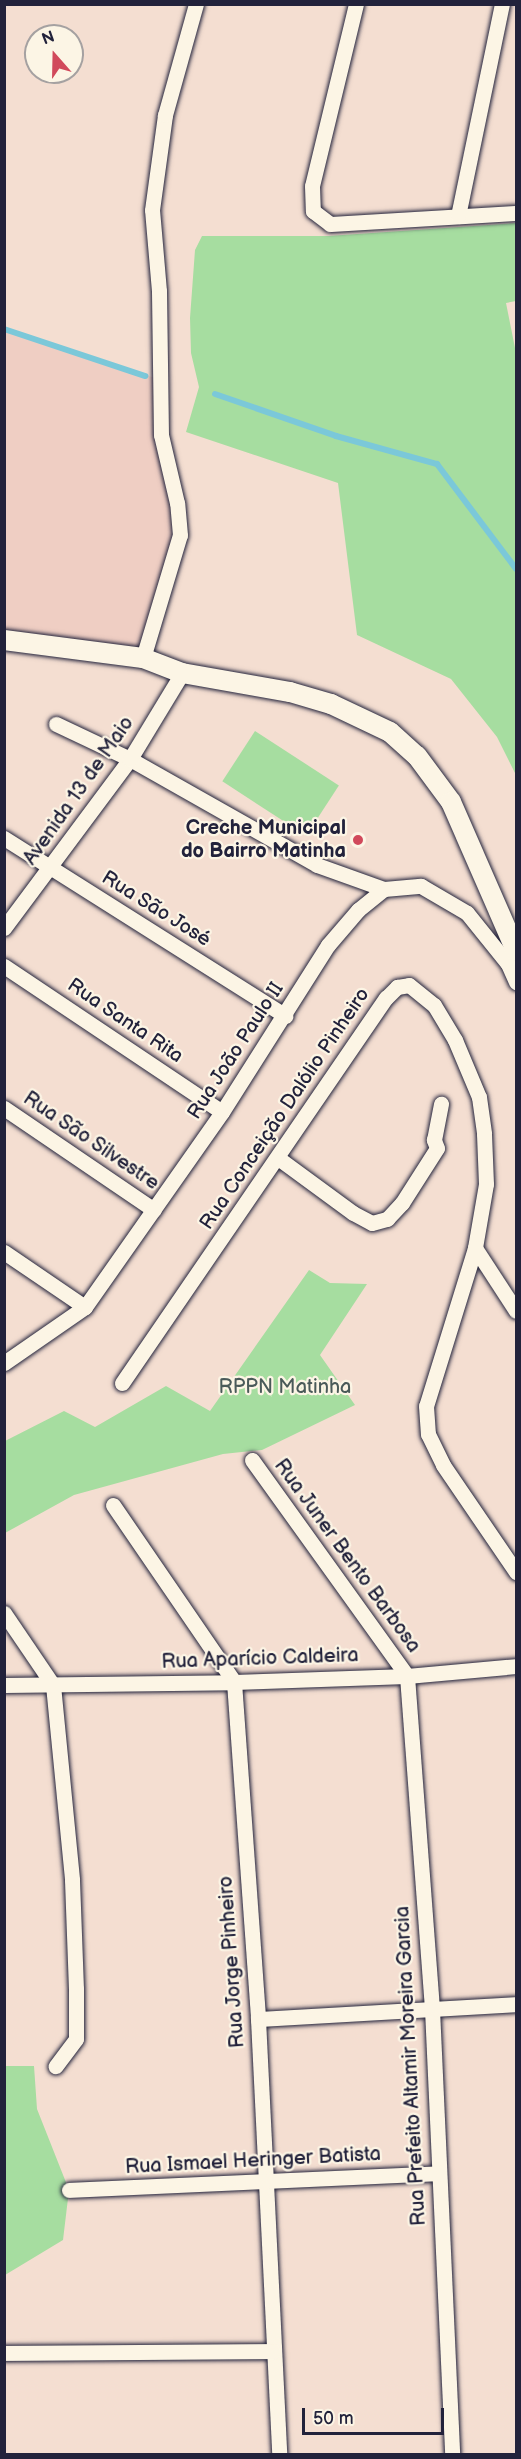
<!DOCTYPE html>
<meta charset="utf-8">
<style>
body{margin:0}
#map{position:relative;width:521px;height:2459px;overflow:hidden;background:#f4ded1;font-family:"Balsamiq Sans",sans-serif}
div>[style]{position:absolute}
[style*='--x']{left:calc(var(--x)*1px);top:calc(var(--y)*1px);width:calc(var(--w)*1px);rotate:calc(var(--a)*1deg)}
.built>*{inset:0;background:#efcec3}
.green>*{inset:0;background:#a6dda0;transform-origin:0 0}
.stream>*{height:6px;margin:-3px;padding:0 3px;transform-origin:3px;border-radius:3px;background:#7bc8d9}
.roads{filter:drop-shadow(0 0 2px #22223b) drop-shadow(0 0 2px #22223b)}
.minor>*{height:15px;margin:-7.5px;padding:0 7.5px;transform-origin:7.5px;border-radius:7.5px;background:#fcf5e5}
.tertiary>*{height:20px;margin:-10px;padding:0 10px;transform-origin:10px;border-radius:10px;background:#fcf5e5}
.dots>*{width:16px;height:16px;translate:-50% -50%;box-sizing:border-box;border:3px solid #fcf5e5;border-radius:50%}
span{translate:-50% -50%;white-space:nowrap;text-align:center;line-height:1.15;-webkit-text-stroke:4.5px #fcf5e5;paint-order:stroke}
.street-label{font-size:20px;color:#22223b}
.poi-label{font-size:20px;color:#22223b;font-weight:700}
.right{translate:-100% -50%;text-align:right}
.park-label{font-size:20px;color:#4a5a59}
.frame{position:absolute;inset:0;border:6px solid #22223b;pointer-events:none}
.north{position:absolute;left:24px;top:24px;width:60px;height:60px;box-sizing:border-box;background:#fcf5e5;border:2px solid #a5a1a1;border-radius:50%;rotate:340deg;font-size:16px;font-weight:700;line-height:24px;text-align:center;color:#22223b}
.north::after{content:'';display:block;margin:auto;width:21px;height:27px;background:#d1495b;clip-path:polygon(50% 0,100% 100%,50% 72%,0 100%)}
.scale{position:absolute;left:302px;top:2408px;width:142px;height:27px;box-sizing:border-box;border:3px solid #22223b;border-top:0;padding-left:8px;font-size:18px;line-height:21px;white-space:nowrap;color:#22223b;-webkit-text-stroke:4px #fcf5e5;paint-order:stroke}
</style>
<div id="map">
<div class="built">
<i style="clip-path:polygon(5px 329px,161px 380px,180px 535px,143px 658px,5px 640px)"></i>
</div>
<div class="green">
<i style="clip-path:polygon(516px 223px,516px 301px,506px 303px,516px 353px,516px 775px,497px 737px,451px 679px,357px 635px,338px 483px,186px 432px,199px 387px,191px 353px,190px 318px,195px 250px,202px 236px,328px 236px)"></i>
<i style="left:255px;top:731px;width:100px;height:60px;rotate:33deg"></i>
<i style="clip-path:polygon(309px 1270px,330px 1283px,367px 1284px,320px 1355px,355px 1405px,262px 1450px,223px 1454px,74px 1495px,5px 1533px,5px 1441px,64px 1411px,95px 1427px,166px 1386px,210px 1411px)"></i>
<i style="clip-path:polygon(5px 2066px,34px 2066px,37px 2109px,69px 2190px,63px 2240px,5px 2275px)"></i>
</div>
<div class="stream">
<i style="--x:4;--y:329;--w:149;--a:18.4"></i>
<i style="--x:215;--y:394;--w:128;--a:19.1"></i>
<i style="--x:336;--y:436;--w:105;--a:15.5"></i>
<i style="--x:437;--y:464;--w:131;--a:53"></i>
</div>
<div class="roads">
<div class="minor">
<i style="--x:356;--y:4;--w:187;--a:103.6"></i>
<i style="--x:312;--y:186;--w:25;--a:88"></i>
<i style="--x:313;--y:211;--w:21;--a:37"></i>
<i style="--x:330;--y:224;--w:186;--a:-3.4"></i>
<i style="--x:458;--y:216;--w:217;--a:-78.3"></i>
<i style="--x:143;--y:658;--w:128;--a:-73.3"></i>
<i style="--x:180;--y:535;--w:32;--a:-95"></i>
<i style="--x:177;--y:503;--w:70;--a:-103.2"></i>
<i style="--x:161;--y:435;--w:144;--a:-90.8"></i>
<i style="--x:159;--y:291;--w:81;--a:-94.9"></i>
<i style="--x:152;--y:210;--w:96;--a:-82.2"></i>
<i style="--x:165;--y:115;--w:115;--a:-74.4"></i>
<i style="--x:56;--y:724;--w:82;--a:25.3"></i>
<i style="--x:130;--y:759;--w:215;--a:29.5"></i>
<i style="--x:317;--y:865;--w:71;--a:19.7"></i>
<i style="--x:4;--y:838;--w:333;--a:32.3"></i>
<i style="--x:4;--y:928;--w:211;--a:-53.3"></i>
<i style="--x:130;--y:759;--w:100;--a:-58.8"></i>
<i style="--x:4;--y:966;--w:262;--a:33.8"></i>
<i style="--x:4;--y:1108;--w:181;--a:34.2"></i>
<i style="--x:278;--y:1158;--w:93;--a:36.3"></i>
<i style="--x:353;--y:1213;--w:21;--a:28"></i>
<i style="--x:372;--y:1223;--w:16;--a:-15"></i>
<i style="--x:387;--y:1219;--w:22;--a:-47"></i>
<i style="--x:402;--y:1203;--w:65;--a:-57.5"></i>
<i style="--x:437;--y:1148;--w:9;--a:-111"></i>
<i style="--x:434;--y:1140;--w:37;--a:-79"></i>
<i style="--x:475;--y:1248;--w:75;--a:56.9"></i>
<i style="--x:4;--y:1252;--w:98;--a:34.2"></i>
<i style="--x:4;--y:1363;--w:98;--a:-34.7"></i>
<i style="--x:85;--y:1307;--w:238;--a:-54.9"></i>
<i style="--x:222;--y:1112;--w:198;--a:-57.6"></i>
<i style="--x:328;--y:945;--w:46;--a:-49.4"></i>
<i style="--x:358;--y:910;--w:33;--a:-39"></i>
<i style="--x:384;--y:889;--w:37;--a:-5"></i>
<i style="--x:421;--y:886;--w:53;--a:30.4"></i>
<i style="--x:467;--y:913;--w:65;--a:51.2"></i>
<i style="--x:508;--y:964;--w:20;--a:66"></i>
<i style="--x:122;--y:1383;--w:467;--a:-55.6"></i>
<i style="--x:386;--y:998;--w:16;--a:-45"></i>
<i style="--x:397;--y:987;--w:12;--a:-9"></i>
<i style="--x:409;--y:985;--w:32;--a:39"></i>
<i style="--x:434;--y:1005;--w:41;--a:59"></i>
<i style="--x:455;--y:1040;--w:62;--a:67.2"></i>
<i style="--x:479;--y:1097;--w:37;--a:82"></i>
<i style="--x:484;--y:1134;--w:50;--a:87.7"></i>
<i style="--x:486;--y:1184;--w:65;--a:99.8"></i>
<i style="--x:475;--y:1248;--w:165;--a:107.2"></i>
<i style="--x:426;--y:1406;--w:28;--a:86"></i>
<i style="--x:428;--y:1434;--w:34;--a:64"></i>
<i style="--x:443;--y:1465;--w:130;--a:55.7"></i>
<i style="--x:252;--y:1460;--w:266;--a:54.3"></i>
<i style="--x:407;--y:1676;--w:334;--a:85.7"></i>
<i style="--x:432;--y:2009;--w:445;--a:87.4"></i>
<i style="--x:113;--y:1505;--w:214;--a:55.6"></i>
<i style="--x:234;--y:1682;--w:338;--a:85.9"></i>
<i style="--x:258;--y:2019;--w:436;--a:87.2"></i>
<i style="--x:4;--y:1613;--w:87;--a:55.8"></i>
<i style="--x:53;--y:1685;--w:196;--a:84.4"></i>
<i style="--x:72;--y:1880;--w:109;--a:87.9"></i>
<i style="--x:76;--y:1989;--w:50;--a:90"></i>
<i style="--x:76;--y:2039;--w:34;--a:127"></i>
<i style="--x:4;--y:1685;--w:230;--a:-0.7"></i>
<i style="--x:234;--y:1682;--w:173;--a:-2"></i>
<i style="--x:407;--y:1676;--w:109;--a:-5.2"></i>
<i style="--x:258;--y:2019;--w:258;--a:-3.3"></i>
<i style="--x:69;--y:2190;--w:370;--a:-2.6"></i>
<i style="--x:4;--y:2353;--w:269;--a:-0.4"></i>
</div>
<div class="tertiary">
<i style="--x:4;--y:640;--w:140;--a:7.4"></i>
<i style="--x:143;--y:658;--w:42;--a:21"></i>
<i style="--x:182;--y:673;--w:110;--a:10"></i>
<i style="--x:290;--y:692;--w:43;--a:16.3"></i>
<i style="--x:331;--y:704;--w:65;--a:25.4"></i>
<i style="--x:390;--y:732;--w:36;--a:42"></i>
<i style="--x:417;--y:756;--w:57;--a:53.5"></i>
<i style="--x:451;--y:802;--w:163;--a:66.4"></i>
</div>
</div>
<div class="dots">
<i style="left:358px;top:840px;background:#d1495b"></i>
</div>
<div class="street-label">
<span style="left:79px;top:791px;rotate:-55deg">Avenida 13 de Maio</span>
<span style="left:156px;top:909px;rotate:32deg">Rua São José</span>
<span style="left:125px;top:1021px;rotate:34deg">Rua Santa Rita</span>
<span style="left:236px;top:1051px;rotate:-57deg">Rua João Paulo II</span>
<span style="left:285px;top:1109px;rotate:-56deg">Rua Conceição Dalólio Pinheiro</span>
<span style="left:91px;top:1141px;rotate:34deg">Rua São Silvestre</span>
<span style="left:347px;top:1556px;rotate:54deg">Rua Juner Bento Barbosa</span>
<span style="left:260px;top:1659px;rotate:-2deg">Rua Aparício Caldeira</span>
<span style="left:232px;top:1962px;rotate:-94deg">Rua Jorge Pinheiro</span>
<span style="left:411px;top:2066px;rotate:-93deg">Rua Prefeito Altamir Moreira Garcia</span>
<span style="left:253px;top:2161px;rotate:-3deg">Rua Ismael Heringer Batista</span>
</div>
<div class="poi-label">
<span class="right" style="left:346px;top:840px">Creche Municipal<br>do Bairro Matinha</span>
</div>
<div class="park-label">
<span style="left:285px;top:1387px">RPPN Matinha</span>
</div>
<div class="frame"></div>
<div class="north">N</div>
<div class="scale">50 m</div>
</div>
